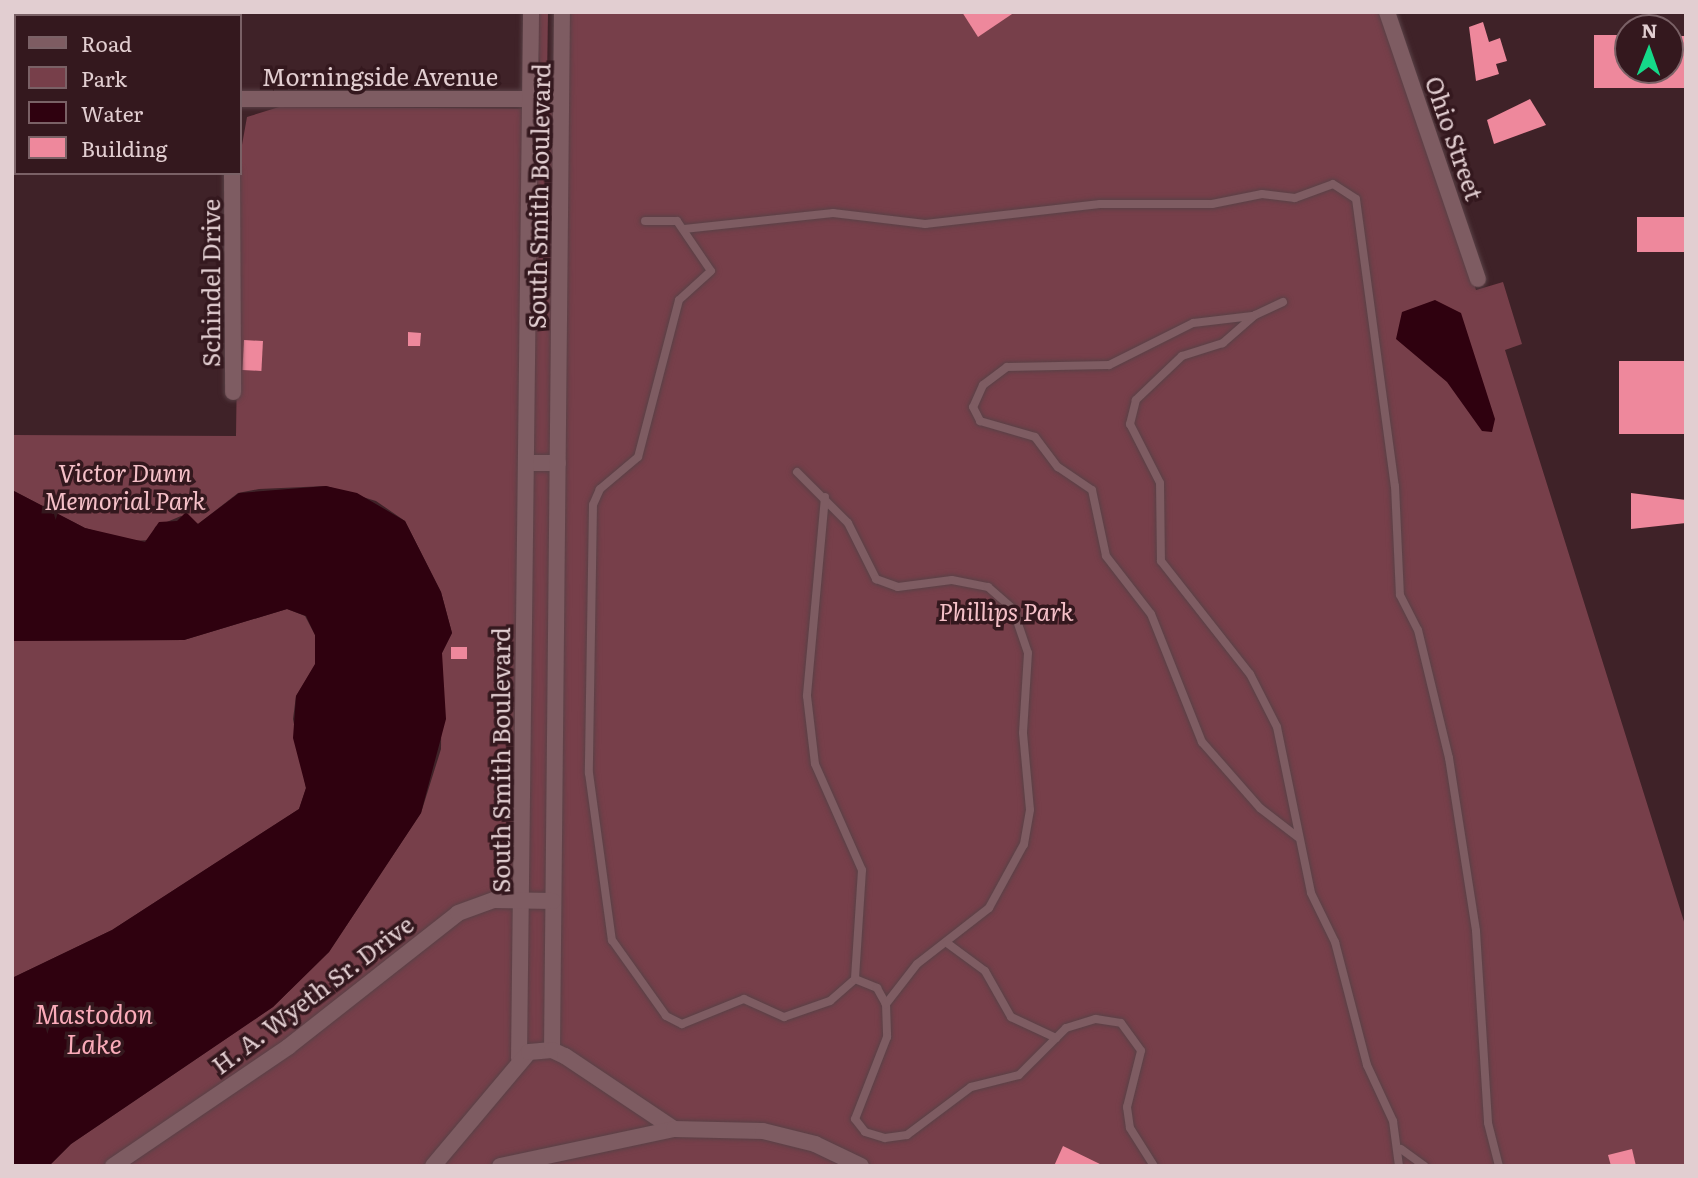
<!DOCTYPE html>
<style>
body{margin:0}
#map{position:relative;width:1698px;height:1178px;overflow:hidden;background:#3f2228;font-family:Literata,serif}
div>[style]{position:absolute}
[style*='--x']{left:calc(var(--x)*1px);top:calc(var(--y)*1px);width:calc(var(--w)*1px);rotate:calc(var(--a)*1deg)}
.green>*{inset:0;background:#773f4a}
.water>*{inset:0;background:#2f010f}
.building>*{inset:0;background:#ee889c;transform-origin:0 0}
.roads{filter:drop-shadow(0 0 2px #594146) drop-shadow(0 0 2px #594146)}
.service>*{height:8px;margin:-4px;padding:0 4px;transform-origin:4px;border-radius:4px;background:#7e5c62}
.minor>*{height:16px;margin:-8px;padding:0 8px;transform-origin:8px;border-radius:8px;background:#7e5c62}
span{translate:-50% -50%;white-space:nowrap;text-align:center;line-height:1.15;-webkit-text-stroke:7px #34181e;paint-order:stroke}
.street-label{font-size:24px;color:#e2ced1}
.park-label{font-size:24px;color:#f5c0c8;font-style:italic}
.water-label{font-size:26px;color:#faabb9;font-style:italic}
.frame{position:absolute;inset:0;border:14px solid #e2ced1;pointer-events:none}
.legend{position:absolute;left:14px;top:14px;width:228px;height:161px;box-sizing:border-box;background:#34181e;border:2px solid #7a6166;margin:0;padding:9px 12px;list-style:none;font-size:21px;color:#e2ced1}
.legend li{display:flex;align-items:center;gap:14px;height:35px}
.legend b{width:35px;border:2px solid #7a6166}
.north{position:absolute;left:1614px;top:14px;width:70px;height:70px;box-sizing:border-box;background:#34181e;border:2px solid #7a6166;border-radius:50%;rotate:1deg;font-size:19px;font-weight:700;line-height:28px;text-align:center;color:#e2ced1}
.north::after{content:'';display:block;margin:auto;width:24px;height:32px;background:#15d989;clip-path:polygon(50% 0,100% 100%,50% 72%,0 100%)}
</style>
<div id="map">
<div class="green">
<i style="clip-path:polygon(536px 12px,548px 12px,547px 79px,541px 85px)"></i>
<i style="clip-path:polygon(568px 12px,1382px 12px,1476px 290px,1503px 282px,1522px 344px,1505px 350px,1686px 928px,1686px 1166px,49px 1166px,71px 1144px,273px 1007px,329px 952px,421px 813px,441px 749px,442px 653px,452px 633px,441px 592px,405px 521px,376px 501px,326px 486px,259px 489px,238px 493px,198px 524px,181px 516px,155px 527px,152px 540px,129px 541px,85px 528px,12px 490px,12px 435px,236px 436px,240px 156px,247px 117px,279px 107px,566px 109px)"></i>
<i style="clip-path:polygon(287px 609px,305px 616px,315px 635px,315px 665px,296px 696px,293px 719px,306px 788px,299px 809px,112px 930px,12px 978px,12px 641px,184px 640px)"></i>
</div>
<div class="water">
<i style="clip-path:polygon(1435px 300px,1461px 313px,1495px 419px,1492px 432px,1482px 431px,1447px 382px,1396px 339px,1402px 312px)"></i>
<i style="clip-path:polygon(326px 486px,357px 493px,405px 521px,441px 592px,452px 633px,442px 653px,446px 719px,421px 813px,329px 952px,273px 1007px,71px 1144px,49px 1166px,12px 1166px,12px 978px,112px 930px,299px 809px,306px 788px,293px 738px,296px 696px,315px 664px,315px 635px,306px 616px,287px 609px,184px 640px,12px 641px,12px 490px,85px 528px,145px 542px,159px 522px,177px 521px,186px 512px,198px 524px,239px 493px)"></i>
</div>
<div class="building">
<i style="clip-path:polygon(962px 12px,1015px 12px,978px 37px)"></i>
<i style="clip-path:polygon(1483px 22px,1489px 42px,1500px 38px,1507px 61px,1496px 64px,1499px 74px,1476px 81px,1469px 27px)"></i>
<i style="clip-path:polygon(1594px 35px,1628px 35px,1628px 70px,1670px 70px,1670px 36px,1686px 36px,1686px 88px,1594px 88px)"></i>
<i style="clip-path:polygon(1530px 99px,1546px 125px,1494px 144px,1487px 120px)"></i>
<i style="left:1637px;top:217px;width:48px;height:35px"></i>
<i style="clip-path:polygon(408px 332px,421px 333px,420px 346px,408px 346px)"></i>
<i style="left:244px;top:340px;width:19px;height:30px;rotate:3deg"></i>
<i style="left:1619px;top:361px;width:67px;height:73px"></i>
<i style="clip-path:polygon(1631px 493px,1686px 500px,1686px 523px,1631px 529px)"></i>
<i style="left:451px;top:647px;width:16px;height:12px"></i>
<i style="clip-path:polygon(1063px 1146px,1104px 1166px,1054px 1166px)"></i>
<i style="clip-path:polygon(1632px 1149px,1636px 1166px,1611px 1166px,1608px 1155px)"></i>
</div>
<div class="roads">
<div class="service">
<i style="--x:645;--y:221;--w:32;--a:0"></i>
<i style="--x:677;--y:221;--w:60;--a:55.8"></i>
<i style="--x:711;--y:271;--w:43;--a:137.8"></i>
<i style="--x:679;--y:300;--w:162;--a:104.6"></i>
<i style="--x:638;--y:457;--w:50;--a:139.9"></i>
<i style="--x:600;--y:489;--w:17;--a:114"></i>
<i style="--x:593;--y:505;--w:268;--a:90.9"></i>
<i style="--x:589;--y:773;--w:169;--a:82.2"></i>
<i style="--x:612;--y:940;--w:93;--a:54.6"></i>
<i style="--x:666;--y:1016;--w:18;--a:27"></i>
<i style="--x:682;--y:1024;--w:67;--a:-22"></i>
<i style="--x:744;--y:999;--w:44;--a:24.2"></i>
<i style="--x:784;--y:1017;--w:49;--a:-19.2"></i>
<i style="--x:830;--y:1001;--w:33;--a:-41"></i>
<i style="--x:855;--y:979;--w:24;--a:22"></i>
<i style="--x:877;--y:988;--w:18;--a:61"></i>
<i style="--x:886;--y:1004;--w:33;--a:88"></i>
<i style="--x:887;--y:1037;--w:88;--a:111.3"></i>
<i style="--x:855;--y:1119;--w:16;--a:52"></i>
<i style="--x:865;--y:1132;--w:21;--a:17"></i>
<i style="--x:885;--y:1138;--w:22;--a:-8"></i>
<i style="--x:907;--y:1135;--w:80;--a:-36.9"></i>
<i style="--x:971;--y:1087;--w:49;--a:-14"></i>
<i style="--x:1019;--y:1075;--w:66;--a:-45"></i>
<i style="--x:1066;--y:1028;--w:31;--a:-17"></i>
<i style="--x:1096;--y:1019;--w:25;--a:9"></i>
<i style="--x:1121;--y:1023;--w:34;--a:54"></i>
<i style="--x:1141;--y:1051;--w:58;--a:104"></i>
<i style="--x:1127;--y:1107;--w:21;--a:82"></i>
<i style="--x:1130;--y:1128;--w:45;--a:57.7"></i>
<i style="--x:684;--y:229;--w:150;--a:-6.1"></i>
<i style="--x:833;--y:213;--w:93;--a:6.8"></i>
<i style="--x:925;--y:224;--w:176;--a:-6.5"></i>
<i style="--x:1100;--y:204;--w:112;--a:0"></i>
<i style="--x:1212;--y:204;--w:51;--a:-11.3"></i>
<i style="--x:1262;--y:194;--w:33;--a:7"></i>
<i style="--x:1295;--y:198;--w:40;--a:-20.2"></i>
<i style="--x:1333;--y:184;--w:27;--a:33"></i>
<i style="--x:1356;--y:199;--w:290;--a:82.3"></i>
<i style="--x:1395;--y:486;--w:109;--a:87.4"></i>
<i style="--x:1400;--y:595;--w:39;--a:63"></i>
<i style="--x:1418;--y:630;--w:132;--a:76.4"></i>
<i style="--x:1449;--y:758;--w:175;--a:81.1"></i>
<i style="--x:1476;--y:931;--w:192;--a:86.4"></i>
<i style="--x:1488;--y:1123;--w:44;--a:75.7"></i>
<i style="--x:1283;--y:302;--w:31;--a:155"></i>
<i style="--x:1255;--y:315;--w:43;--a:138.8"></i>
<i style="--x:1223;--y:343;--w:43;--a:162.4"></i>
<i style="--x:1182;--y:356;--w:64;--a:136.3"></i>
<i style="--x:1136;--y:400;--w:25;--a:104"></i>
<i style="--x:1130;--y:424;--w:66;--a:63"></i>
<i style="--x:1160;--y:483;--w:78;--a:89.3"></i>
<i style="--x:1161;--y:561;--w:144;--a:51.8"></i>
<i style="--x:1250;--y:674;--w:59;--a:63"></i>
<i style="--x:1277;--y:727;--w:169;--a:78.4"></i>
<i style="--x:1311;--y:893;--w:55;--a:63.9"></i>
<i style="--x:1335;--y:942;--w:127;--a:75.4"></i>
<i style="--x:1367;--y:1065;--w:62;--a:65.1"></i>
<i style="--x:1393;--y:1121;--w:45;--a:82.4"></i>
<i style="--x:1252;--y:316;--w:59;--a:173.2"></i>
<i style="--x:1193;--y:323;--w:94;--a:153.4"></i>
<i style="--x:1109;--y:365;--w:102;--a:178.9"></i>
<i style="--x:1007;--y:367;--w:30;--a:143"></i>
<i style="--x:983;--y:385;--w:24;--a:114"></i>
<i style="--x:973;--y:407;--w:16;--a:63"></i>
<i style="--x:980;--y:421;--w:57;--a:16.2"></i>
<i style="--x:1035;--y:437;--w:38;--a:53"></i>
<i style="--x:1058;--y:467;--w:41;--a:34.1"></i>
<i style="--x:1092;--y:490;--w:67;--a:78"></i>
<i style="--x:1106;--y:556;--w:73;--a:52.2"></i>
<i style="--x:1151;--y:614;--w:138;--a:68.3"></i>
<i style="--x:1202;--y:742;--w:88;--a:48.7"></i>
<i style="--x:1260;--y:808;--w:49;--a:37.6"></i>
<i style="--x:797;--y:472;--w:72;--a:45"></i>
<i style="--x:848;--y:523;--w:63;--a:63.4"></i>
<i style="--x:876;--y:579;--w:23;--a:20"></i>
<i style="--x:898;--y:587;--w:54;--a:-7.4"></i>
<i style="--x:952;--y:580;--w:37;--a:11"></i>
<i style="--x:988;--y:587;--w:33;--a:41"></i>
<i style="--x:1013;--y:609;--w:46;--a:71.2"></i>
<i style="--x:1028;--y:653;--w:80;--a:93.6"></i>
<i style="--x:1023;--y:733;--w:77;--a:84.8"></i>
<i style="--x:1030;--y:810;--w:35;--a:100"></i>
<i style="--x:1024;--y:844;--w:73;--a:118.7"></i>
<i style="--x:989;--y:908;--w:91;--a:142.1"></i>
<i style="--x:917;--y:964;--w:51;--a:127.8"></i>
<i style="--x:825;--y:497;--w:200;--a:95.2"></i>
<i style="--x:807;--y:696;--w:68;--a:83.3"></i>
<i style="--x:815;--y:764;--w:116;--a:66.1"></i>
<i style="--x:862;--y:870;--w:109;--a:93.7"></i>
<i style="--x:947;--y:943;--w:47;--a:36.4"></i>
<i style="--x:985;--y:971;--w:53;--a:60.5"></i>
<i style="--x:1011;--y:1017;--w:50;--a:25"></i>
<i style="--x:1401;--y:1149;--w:29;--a:36"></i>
</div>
<div class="minor">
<i style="--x:1387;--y:12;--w:282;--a:71.2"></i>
<i style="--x:240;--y:99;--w:321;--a:0"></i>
<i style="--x:232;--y:173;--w:219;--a:89.7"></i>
<i style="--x:526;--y:463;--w:32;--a:0"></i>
<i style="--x:552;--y:1050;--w:1038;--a:-89.45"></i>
<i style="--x:519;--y:1058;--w:1046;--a:-89.34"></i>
<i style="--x:113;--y:1166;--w:212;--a:-34.2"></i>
<i style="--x:288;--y:1047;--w:216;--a:-38.2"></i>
<i style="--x:458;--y:913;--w:38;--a:-20"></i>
<i style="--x:494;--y:900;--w:59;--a:1"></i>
<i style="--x:433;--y:1166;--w:149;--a:-49.9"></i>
<i style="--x:529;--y:1052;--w:23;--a:-5"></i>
<i style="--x:552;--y:1050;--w:14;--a:25"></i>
<i style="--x:565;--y:1056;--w:131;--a:33.8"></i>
<i style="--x:500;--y:1166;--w:178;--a:-12"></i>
<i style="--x:674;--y:1129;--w:89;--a:1.3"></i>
<i style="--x:763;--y:1131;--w:54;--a:14"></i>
<i style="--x:815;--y:1144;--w:51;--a:25.6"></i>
</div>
</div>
<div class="street-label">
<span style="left:380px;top:76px">Morningside Avenue</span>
<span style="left:1455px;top:138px;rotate:71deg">Ohio Street</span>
<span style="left:538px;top:196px;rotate:-89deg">South Smith Boulevard</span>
<span style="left:210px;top:283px;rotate:-90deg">Schindel Drive</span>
<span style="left:500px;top:760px;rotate:-90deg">South Smith Boulevard</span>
<span style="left:312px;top:994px;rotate:-37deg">H. A. Wyeth Sr. Drive</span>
</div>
<div class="park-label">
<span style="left:125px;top:486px">Victor Dunn<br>Memorial Park</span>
<span style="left:1006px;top:611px">Phillips Park</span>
</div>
<div class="water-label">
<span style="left:94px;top:1028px">Mastodon<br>Lake</span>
</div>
<div class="frame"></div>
<ul class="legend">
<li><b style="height:9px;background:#7e5c62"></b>Road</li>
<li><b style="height:19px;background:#773f4a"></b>Park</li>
<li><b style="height:19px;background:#2f010f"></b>Water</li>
<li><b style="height:19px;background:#ee889c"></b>Building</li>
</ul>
<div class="north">N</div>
</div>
